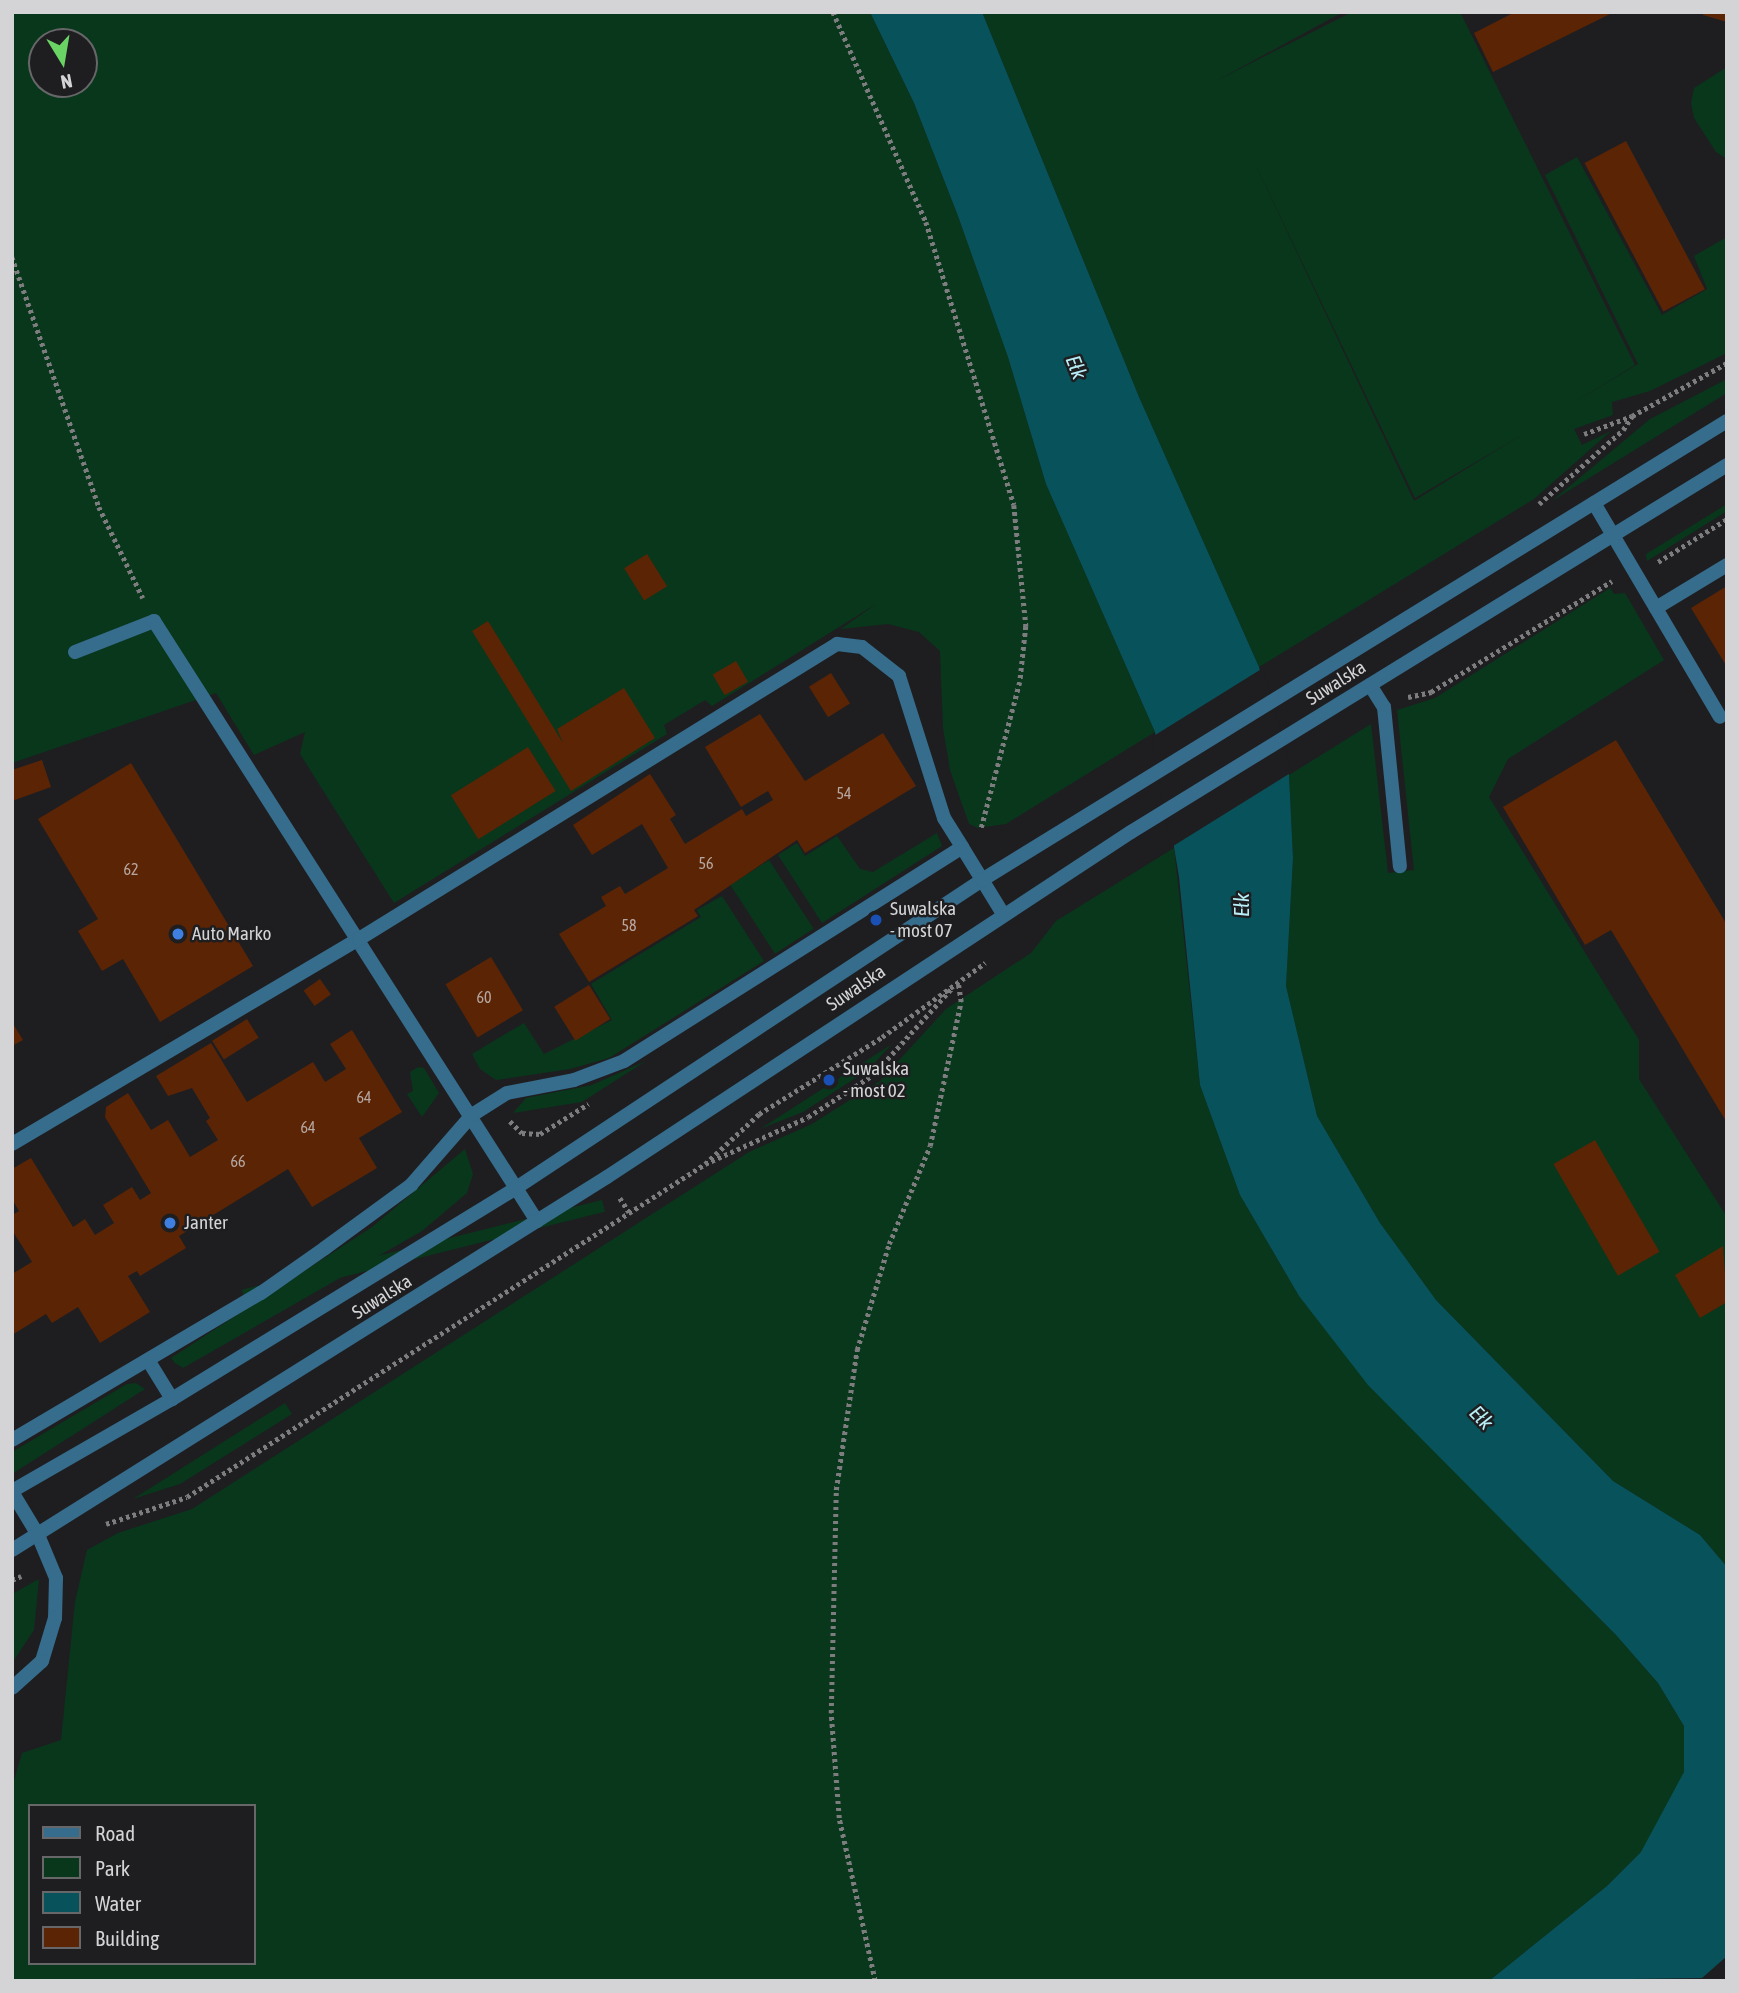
<!DOCTYPE html>
<meta charset="utf-8">
<style>
body{margin:0}
#map{position:relative;width:1739px;height:1993px;overflow:hidden;background:#1e1e21;font-family:"Asap Condensed",sans-serif}
div>[style]{position:absolute}
[style*='--x']{left:calc(var(--x)*1px);top:calc(var(--y)*1px);width:calc(var(--w)*1px);rotate:calc(var(--a)*1deg)}
.green>*{inset:0;background:#08371c;transform-origin:0 0}
.water>*{inset:0;background:#08535b}
.pier>*{inset:0;background:#1e1e21}
.building>*{inset:0;background:#5a2405;transform-origin:0 0}
.path>*{height:4.5px;margin-top:-2.25px;transform-origin:0;background:repeating-linear-gradient(90deg,#7d7c7f 0 3.5px,transparent 0 7px)}
.service>*{height:14px;margin:-7px;padding:0 7px;transform-origin:7px;border-radius:7px;background:#366c8c}
.tertiary>*{height:14px;margin:-7px;padding:0 7px;transform-origin:7px;border-radius:7px;background:#366c8c}
.dots>*{width:19px;height:19px;translate:-50% -50%;box-sizing:border-box;border:4px solid #1e1e21;border-radius:50%}
span{translate:-50% -50%;white-space:nowrap;text-align:center;line-height:1.15;-webkit-text-stroke:5px #1e1e21;paint-order:stroke}
.number-label{font-size:16px;color:#b6a7a1}
.number-label span{-webkit-text-stroke-width:0}
.street-label{font-size:19px;color:#d4d3d5}
.poi-label{font-size:19px;color:#d4d3d5}
.left{translate:0 -50%;text-align:left}
.water-label{font-size:21px;color:#b8eff7;font-style:italic}
.frame{position:absolute;inset:0;border:14px solid #d4d3d5;pointer-events:none}
.legend{position:absolute;left:28px;top:1804px;width:228px;height:161px;box-sizing:border-box;background:#1e1e21;border:2px solid #676669;margin:0;padding:9px 12px;list-style:none;font-size:21px;color:#d4d3d5}
.legend li{display:flex;align-items:center;gap:14px;height:35px}
.legend b{width:35px;border:2px solid #676669}
.north{position:absolute;left:28px;top:28px;width:70px;height:70px;box-sizing:border-box;background:#1e1e21;border:2px solid #676669;border-radius:50%;rotate:169deg;font-size:19px;font-weight:700;line-height:28px;text-align:center;color:#d4d3d5}
.north::after{content:'';display:block;margin:auto;width:24px;height:32px;background:#69d464;clip-path:polygon(50% 0,100% 100%,50% 72%,0 100%)}
</style>
<div id="map">
<div class="green">
<i style="clip-path:polygon(evenodd,12px 12px,870px 12px,914px 103px,958px 216px,1008px 357px,1046px 484px,1155px 732px,1006px 824px,978px 828px,969px 824px,950px 770px,943px 728px,940px 651px,919px 632px,888px 624px,841px 629px,876px 604px,712px 706px,705px 700px,664px 725px,667px 734px,394px 903px,300px 754px,305px 732px,254px 755px,216px 693px,12px 763px,12px 12px,42px 42px,84px 42px,84px 84px,42px 84px,42px 42px)"></i>
<i style="clip-path:polygon(evenodd,982px 12px,1343px 12px,1216px 81px,1352px 12px,1460px 12px,1635px 365px,1568px 406px,1638px 364px,1545px 175px,1577px 157px,1662px 315px,1707px 289px,1694px 256px,1727px 237px,1727px 353px,1650px 391px,1612px 402px,1613px 415px,1574px 429px,1582px 445px,1611px 431px,1534px 499px,1259px 667px,1139px 397px,982px 12px,1249px 151px,1415px 498px,1525px 433px,1414px 501px,1249px 151px)"></i>
<i style="clip-path:polygon(1727px 67px,1727px 159px,1716px 152px,1694px 118px,1691px 103px,1694px 88px)"></i>
<i style="clip-path:polygon(1727px 379px,1727px 393px,1552px 501px,1650px 419px)"></i>
<i style="clip-path:polygon(1727px 504px,1727px 511px,1647px 561px,1646px 554px)"></i>
<i style="clip-path:polygon(1610px 588px,1614px 594px,1625px 593px,1664px 660px,1508px 759px,1489px 797px,1639px 1040px,1639px 1079px,1727px 1217px,1727px 1567px,1700px 1535px,1613px 1481px,1436px 1300px,1380px 1223px,1317px 1116px,1286px 986px,1293px 858px,1289px 775px,1371px 724px,1388px 873px,1414px 870px,1397px 710px,1435px 698px)"></i>
<i style="clip-path:polygon(937px 833px,942px 846px,822px 923px,778px 855px,797px 843px,805px 856px,837px 836px,860px 869px,873px 872px)"></i>
<i style="clip-path:polygon(evenodd,1174px 848px,1200px 1085px,1240px 1195px,1299px 1296px,1369px 1385px,1616px 1635px,1658px 1683px,1684px 1726px,1684px 1772px,1667px 1811px,1641px 1852px,1607px 1886px,1489px 1981px,12px 1981px,12px 1787px,22px 1753px,61px 1740px,75px 1602px,87px 1550px,118px 1533px,192px 1509px,749px 1152px,812px 1124px,880px 1081px,946px 1009px,1031px 953px,1056px 921px,1174px 848px,30px 1806px,254px 1806px,254px 1963px,30px 1963px,30px 1806px)"></i>
<i style="left:769px;top:860px;width:82px;height:46px;rotate:57deg"></i>
<i style="clip-path:polygon(722px 896px,764px 961px,609px 1058px,570px 1069px,496px 1080px,480px 1069px,472px 1054px,524px 1023px,544px 1054px,612px 1020px,591px 984px,701px 917px,697px 910px)"></i>
<i style="clip-path:polygon(892px 1044px,868px 1070px,803px 1112px,760px 1129px)"></i>
<i style="clip-path:polygon(646px 1061px,582px 1102px,513px 1113px,526px 1098px,592px 1085px)"></i>
<i style="clip-path:polygon(418px 1067px,424px 1068px,439px 1093px,422px 1117px,407px 1094px,413px 1091px,410px 1072px)"></i>
<i style="clip-path:polygon(465px 1149px,473px 1174px,467px 1193px,422px 1231px,183px 1368px,175px 1363px,171px 1358px,372px 1227px)"></i>
<i style="left:602px;top:1200px;width:12px;height:371px;rotate:76deg"></i>
<i style="clip-path:polygon(136px 1383px,145px 1389px,12px 1474px,12px 1452px,127px 1384px)"></i>
<i style="clip-path:polygon(285px 1403px,292px 1414px,180px 1484px,133px 1499px)"></i>
<i style="clip-path:polygon(39px 1579px,34px 1630px,12px 1663px,12px 1594px)"></i>
</div>
<div class="water">
<i style="clip-path:polygon(870px 12px,982px 12px,1139px 397px,1259px 667px,1289px 775px,1293px 858px,1286px 986px,1317px 1116px,1380px 1223px,1436px 1300px,1613px 1481px,1700px 1535px,1727px 1567px,1727px 1956px,1702px 1978px,1489px 1981px,1607px 1886px,1641px 1852px,1684px 1772px,1684px 1726px,1658px 1683px,1616px 1635px,1368px 1385px,1299px 1296px,1240px 1195px,1200px 1085px,1179px 877px,1155px 732px,1046px 484px,1008px 357px,958px 216px,914px 103px)"></i>
</div>
<div class="pier">
<i style="clip-path:polygon(1263px 668px,1292px 772px,1170px 848px,1152px 737px)"></i>
</div>
<div class="building">
<i style="clip-path:polygon(1515px 12px,1614px 12px,1493px 72px,1474px 33px)"></i>
<i style="clip-path:polygon(1702px 12px,1727px 12px,1727px 22px,1703px 15px)"></i>
<i style="left:1626px;top:141px;width:168px;height:47px;rotate:62deg"></i>
<i style="left:647px;top:554px;width:38px;height:27px;rotate:58deg"></i>
<i style="clip-path:polygon(1727px 586px,1727px 667px,1691px 608px)"></i>
<i style="clip-path:polygon(488px 621px,563px 743px,557px 729px,624px 688px,655px 738px,571px 791px,472px 631px)"></i>
<i style="left:736px;top:661px;width:24px;height:27px;rotate:60deg"></i>
<i style="left:831px;top:673px;width:36px;height:26px;rotate:58deg"></i>
<i style="clip-path:polygon(760px 714px,805px 781px,883px 733px,916px 786px,805px 853px,797px 840px,694px 910px,698px 916px,589px 982px,559px 934px,606px 906px,601px 897px,620px 886px,625px 894px,668px 868px,642px 824px,592px 855px,573px 825px,650px 774px,676px 815px,670px 819px,685px 844px,742px 809px,746px 816px,773px 800px,768px 791px,741px 807px,705px 747px)"></i>
<i style="clip-path:polygon(1616px 740px,1727px 925px,1727px 1123px,1611px 930px,1585px 945px,1503px 807px)"></i>
<i style="left:528px;top:747px;width:52px;height:91px;rotate:58deg"></i>
<i style="clip-path:polygon(42px 760px,51px 787px,12px 801px,12px 770px)"></i>
<i style="clip-path:polygon(131px 763px,253px 966px,160px 1022px,123px 959px,102px 971px,78px 931px,98px 919px,38px 819px)"></i>
<i style="left:491px;top:957px;width:62px;height:53px;rotate:59deg"></i>
<i style="left:320px;top:979px;width:19px;height:20px;rotate:55deg"></i>
<i style="left:589px;top:985px;width:40px;height:41px;rotate:58deg"></i>
<i style="left:247px;top:1019px;width:22px;height:41px;rotate:58deg"></i>
<i style="clip-path:polygon(12px 1022px,23px 1040px,12px 1046px)"></i>
<i style="clip-path:polygon(352px 1030px,402px 1112px,359px 1138px,377px 1168px,312px 1207px,288px 1169px,179px 1236px,186px 1248px,140px 1276px,137px 1271px,128px 1276px,150px 1312px,100px 1343px,78px 1307px,52px 1323px,46px 1314px,12px 1335px,12px 1274px,32px 1262px,12px 1230px,12px 1215px,19px 1211px,12px 1199px,12px 1169px,31px 1158px,73px 1227px,85px 1219px,95px 1235px,114px 1223px,103px 1205px,132px 1187px,140px 1200px,151px 1193px,105px 1117px,106px 1107px,128px 1093px,151px 1130px,168px 1120px,190px 1157px,218px 1140px,206px 1121px,210px 1118px,192px 1088px,168px 1096px,156px 1076px,211px 1043px,247px 1102px,313px 1062px,325px 1082px,346px 1069px,330px 1044px)"></i>
<i style="left:1595px;top:1140px;width:129px;height:48px;rotate:60deg"></i>
<i style="clip-path:polygon(1723px 1246px,1727px 1302px,1700px 1318px,1675px 1275px)"></i>
</div>
<div class="path">
<i style="--x:833;--y:12;--w:230;--a:66.1"></i>
<i style="--x:926;--y:222;--w:296;--a:72.7"></i>
<i style="--x:1014;--y:505;--w:122;--a:84.3"></i>
<i style="--x:1026;--y:626;--w:56;--a:96.1"></i>
<i style="--x:1020;--y:682;--w:153;--a:104.8"></i>
<i style="--x:12;--y:257;--w:265;--a:70.8"></i>
<i style="--x:99;--y:507;--w:101;--a:64.2"></i>
<i style="--x:1584;--y:434;--w:51;--a:-20.6"></i>
<i style="--x:1632;--y:416;--w:109;--a:-29.2"></i>
<i style="--x:1539;--y:504;--w:112;--a:-41.4"></i>
<i style="--x:1623;--y:430;--w:17;--a:-57"></i>
<i style="--x:1658;--y:562;--w:81;--a:-31.9"></i>
<i style="--x:1408;--y:697;--w:24;--a:-12"></i>
<i style="--x:1431;--y:692;--w:212;--a:-31.5"></i>
<i style="--x:510;--y:1121;--w:17;--a:45"></i>
<i style="--x:522;--y:1133;--w:18;--a:3"></i>
<i style="--x:540;--y:1134;--w:57;--a:-32"></i>
<i style="--x:705;--y:1164;--w:74;--a:-42.8"></i>
<i style="--x:759;--y:1114;--w:145;--a:-32"></i>
<i style="--x:882;--y:1037;--w:127;--a:-35.7"></i>
<i style="--x:620;--y:1198;--w:17;--a:57"></i>
<i style="--x:106;--y:1524;--w:85;--a:-18.4"></i>
<i style="--x:187;--y:1497;--w:616;--a:-32.74"></i>
<i style="--x:705;--y:1164;--w:113;--a:-24.5"></i>
<i style="--x:808;--y:1117;--w:77;--a:-32.9"></i>
<i style="--x:873;--y:1075;--w:118;--a:-47.8"></i>
<i style="--x:12;--y:1580;--w:10;--a:-24"></i>
<i style="--x:875;--y:1981;--w:167;--a:-102.5"></i>
<i style="--x:839;--y:1818;--w:105;--a:-94.4"></i>
<i style="--x:831;--y:1713;--w:223;--a:-88.7"></i>
<i style="--x:836;--y:1490;--w:142;--a:-81.5"></i>
<i style="--x:857;--y:1350;--w:111;--a:-73.2"></i>
<i style="--x:889;--y:1244;--w:106;--a:-67.3"></i>
<i style="--x:930;--y:1146;--w:147;--a:-77.9"></i>
<i style="--x:961;--y:1002;--w:20;--a:-99"></i>
</div>
<div class="service">
<i style="--x:1594;--y:503;--w:248;--a:59.5"></i>
<i style="--x:1656;--y:608;--w:83;--a:-31.2"></i>
<i style="--x:75;--y:652;--w:85;--a:-21.4"></i>
<i style="--x:154;--y:621;--w:712;--a:57.45"></i>
<i style="--x:1370;--y:685;--w:26;--a:58"></i>
<i style="--x:1384;--y:707;--w:160;--a:84.3"></i>
<i style="--x:12;--y:1144;--w:403;--a:-30.6"></i>
<i style="--x:359;--y:939;--w:562;--a:-31.68"></i>
<i style="--x:837;--y:644;--w:25;--a:7"></i>
<i style="--x:862;--y:647;--w:47;--a:38.1"></i>
<i style="--x:899;--y:676;--w:149;--a:72.4"></i>
<i style="--x:944;--y:818;--w:34;--a:58"></i>
<i style="--x:148;--y:1360;--w:46;--a:58.4"></i>
<i style="--x:12;--y:1440;--w:289;--a:-30.6"></i>
<i style="--x:261;--y:1293;--w:78;--a:-35.1"></i>
<i style="--x:325;--y:1248;--w:107;--a:-36.2"></i>
<i style="--x:411;--y:1185;--w:93;--a:-48.9"></i>
<i style="--x:472;--y:1115;--w:41;--a:-32.2"></i>
<i style="--x:507;--y:1093;--w:68;--a:-11"></i>
<i style="--x:574;--y:1080;--w:53;--a:-20.8"></i>
<i style="--x:624;--y:1061;--w:400;--a:-32.3"></i>
<i style="--x:962;--y:847;--w:79;--a:58.5"></i>
<i style="--x:12;--y:1492;--w:50;--a:58.8"></i>
<i style="--x:38;--y:1535;--w:47;--a:67.3"></i>
<i style="--x:56;--y:1578;--w:40;--a:91.4"></i>
<i style="--x:55;--y:1618;--w:45;--a:106.8"></i>
<i style="--x:42;--y:1661;--w:40;--a:138"></i>
</div>
<div class="tertiary">
<i style="--x:12;--y:1491;--w:185;--a:-29.9"></i>
<i style="--x:172;--y:1399;--w:404;--a:-31.5"></i>
<i style="--x:516;--y:1188;--w:559;--a:-33.46"></i>
<i style="--x:982;--y:880;--w:875;--a:-31.64"></i>
<i style="--x:12;--y:1550;--w:702;--a:-32.08"></i>
<i style="--x:607;--y:1177;--w:627;--a:-33.36"></i>
<i style="--x:1131;--y:832;--w:700;--a:-31.62"></i>
</div>
<div class="dots">
<i style="left:876px;top:920px;background:#1a4fb4"></i>
<i style="left:178px;top:934px;background:#3f7fe0"></i>
<i style="left:829px;top:1080px;background:#1a4fb4"></i>
<i style="left:170px;top:1223px;background:#3f7fe0"></i>
</div>
<div class="number-label">
<span style="left:844px;top:793px">54</span>
<span style="left:706px;top:863px">56</span>
<span style="left:131px;top:869px">62</span>
<span style="left:629px;top:925px">58</span>
<span style="left:484px;top:997px">60</span>
<span style="left:364px;top:1097px">64</span>
<span style="left:308px;top:1127px">64</span>
<span style="left:238px;top:1161px">66</span>
</div>
<div class="street-label">
<span style="left:1336px;top:683px;rotate:-32deg">Suwalska</span>
<span style="left:856px;top:988px;rotate:-34deg">Suwalska</span>
<span style="left:382px;top:1297px;rotate:-32deg">Suwalska</span>
</div>
<div class="poi-label">
<span class="left" style="left:890px;top:920px">Suwalska<br>- most 07</span>
<span class="left" style="left:192px;top:934px">Auto Marko</span>
<span class="left" style="left:843px;top:1080px">Suwalska<br>- most 02</span>
<span class="left" style="left:184px;top:1223px">Janter</span>
</div>
<div class="water-label">
<span style="left:1077px;top:367px;rotate:69deg">Ełk</span>
<span style="left:1241px;top:905px;rotate:-90deg">Ełk</span>
<span style="left:1482px;top:1417px;rotate:46deg">Ełk</span>
</div>
<div class="frame"></div>
<ul class="legend">
<li><b style="height:9px;background:#366c8c"></b>Road</li>
<li><b style="height:19px;background:#08371c"></b>Park</li>
<li><b style="height:19px;background:#08535b"></b>Water</li>
<li><b style="height:19px;background:#5a2405"></b>Building</li>
</ul>
<div class="north">N</div>
</div>
